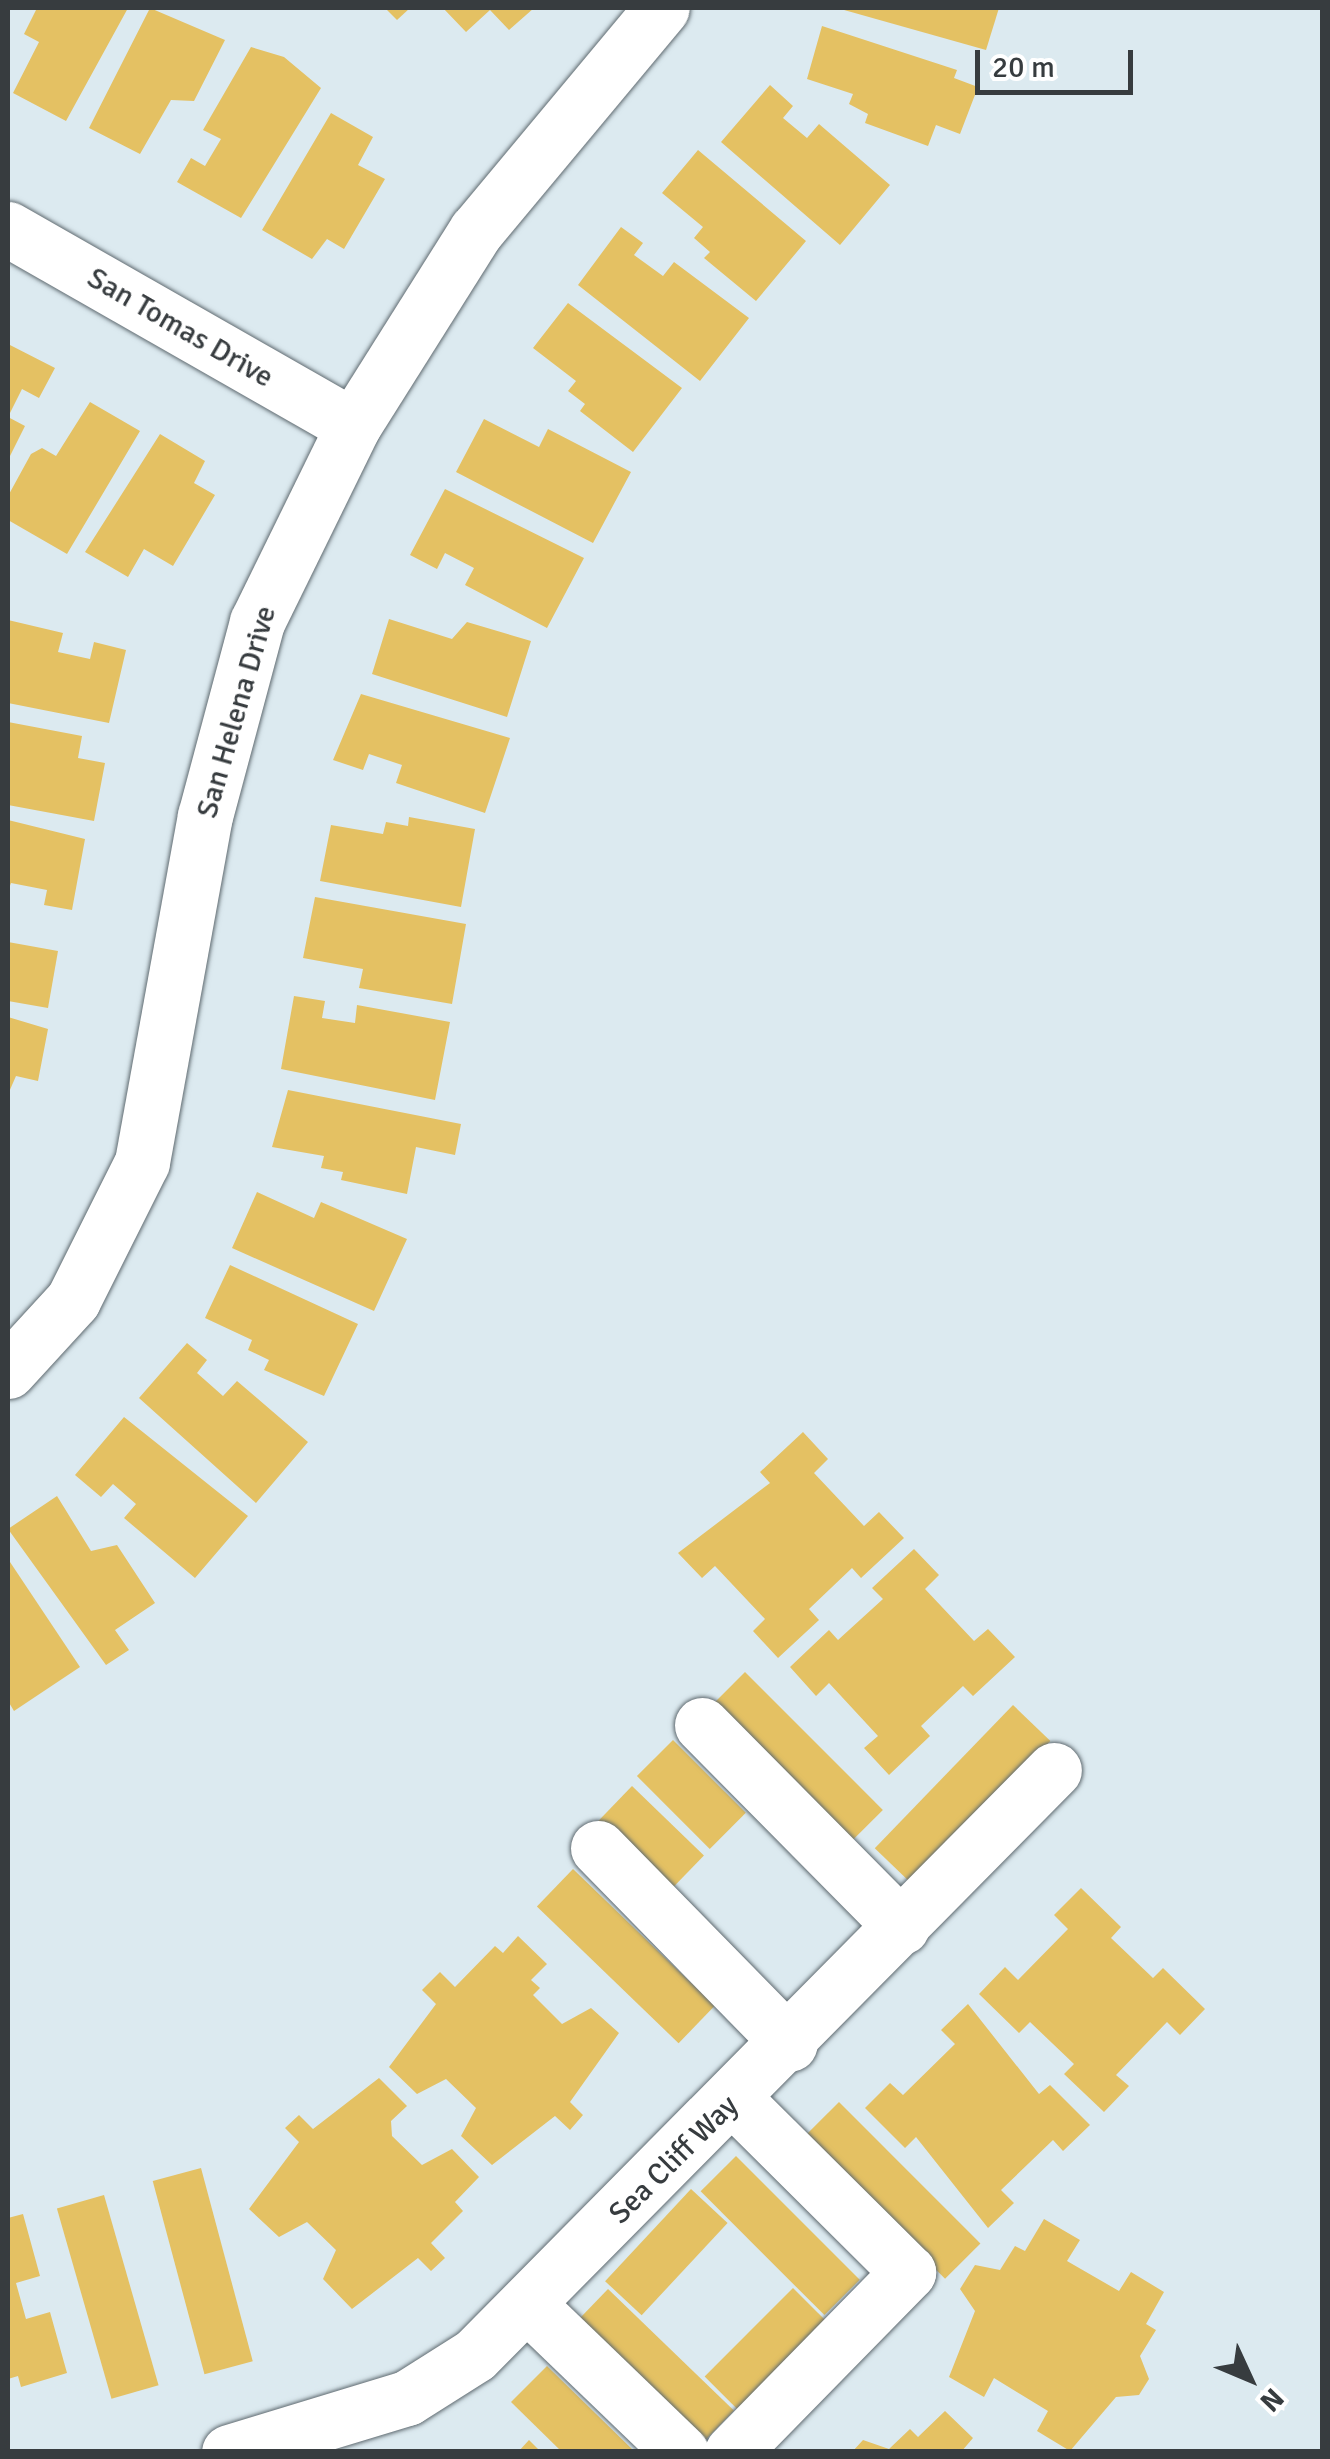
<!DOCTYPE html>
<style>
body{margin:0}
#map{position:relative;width:1330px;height:2459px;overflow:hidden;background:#dceaf0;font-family:Signika,sans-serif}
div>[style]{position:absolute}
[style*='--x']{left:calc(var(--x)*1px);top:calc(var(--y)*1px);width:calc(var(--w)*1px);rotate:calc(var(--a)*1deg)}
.building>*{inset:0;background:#e4c163;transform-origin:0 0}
.roads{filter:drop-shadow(0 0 2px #5f6a70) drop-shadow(0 0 2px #5f6a70)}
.minor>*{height:55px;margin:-27.5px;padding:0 27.5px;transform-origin:27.5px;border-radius:27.5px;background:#fff}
span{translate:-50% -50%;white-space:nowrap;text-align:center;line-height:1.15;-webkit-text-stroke:8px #fff;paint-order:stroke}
.street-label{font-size:30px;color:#373c3f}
.frame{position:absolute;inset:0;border:10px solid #373c3f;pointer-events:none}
.north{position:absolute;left:1200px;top:2329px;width:100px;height:100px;-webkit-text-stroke:8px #fff;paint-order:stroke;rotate:134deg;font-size:28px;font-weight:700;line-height:40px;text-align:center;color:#373c3f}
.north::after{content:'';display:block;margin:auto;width:35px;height:45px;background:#373c3f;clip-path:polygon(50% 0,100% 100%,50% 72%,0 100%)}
.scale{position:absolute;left:975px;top:50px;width:158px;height:45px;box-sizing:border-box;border:5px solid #373c3f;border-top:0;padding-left:12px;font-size:30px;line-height:35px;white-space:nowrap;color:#373c3f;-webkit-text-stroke:8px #fff;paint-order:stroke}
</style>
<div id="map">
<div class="building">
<i style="clip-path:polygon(37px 8px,128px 8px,66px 121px,13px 93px,39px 42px,24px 34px)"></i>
<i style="clip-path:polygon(150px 8px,225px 40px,194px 101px,171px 100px,140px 154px,89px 128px)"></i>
<i style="clip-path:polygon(385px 8px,410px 8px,397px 20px)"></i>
<i style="clip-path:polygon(443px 8px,534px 8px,509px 30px,490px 10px,466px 32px)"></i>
<i style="clip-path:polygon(837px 8px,999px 8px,986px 50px)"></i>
<i style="clip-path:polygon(822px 26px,957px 70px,954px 78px,978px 87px,960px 134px,936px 125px,928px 146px,865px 123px,868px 114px,849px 104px,853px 94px,807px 79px)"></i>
<i style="clip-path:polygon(251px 47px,284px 57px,321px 88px,241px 218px,177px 182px,191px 158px,205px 166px,221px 139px,203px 130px)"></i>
<i style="clip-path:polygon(770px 85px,793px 106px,783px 118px,807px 138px,819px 124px,890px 185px,840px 245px,721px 142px)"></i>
<i style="clip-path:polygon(331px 113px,373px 137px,358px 165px,385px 179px,344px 249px,327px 239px,312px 259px,262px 230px)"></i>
<i style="clip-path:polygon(698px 150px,806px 241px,756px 301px,704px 258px,710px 252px,694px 238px,703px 227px,662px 193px)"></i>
<i style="clip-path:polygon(621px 227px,643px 243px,634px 255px,663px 276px,674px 262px,749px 318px,700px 381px,578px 285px)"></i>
<i style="clip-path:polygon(568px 303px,682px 388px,633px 452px,580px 411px,585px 404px,568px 391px,576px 381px,533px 348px)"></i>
<i style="clip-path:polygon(8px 344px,55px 368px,39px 398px,22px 389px,8px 417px,25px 426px,8px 460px)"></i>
<i style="clip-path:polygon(90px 402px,140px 431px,67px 554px,8px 520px,8px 496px,31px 454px,42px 448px,56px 456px)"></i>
<i style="clip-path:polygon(484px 419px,539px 447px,548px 429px,631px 472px,593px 543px,456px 472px)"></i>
<i style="clip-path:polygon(160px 434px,205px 461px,194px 483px,215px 495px,173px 566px,144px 549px,128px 577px,85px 552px)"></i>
<i style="clip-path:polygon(445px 489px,584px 558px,547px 628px,465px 585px,474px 568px,445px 553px,437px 569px,410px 555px)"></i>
<i style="clip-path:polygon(389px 619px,452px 639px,467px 622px,531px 641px,507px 717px,372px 674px)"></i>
<i style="clip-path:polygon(8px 620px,63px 633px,58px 652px,90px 659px,94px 642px,126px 650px,109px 723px,8px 703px)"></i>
<i style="clip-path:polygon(361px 694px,510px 738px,485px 813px,396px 783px,402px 765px,369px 754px,363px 770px,333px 760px)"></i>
<i style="clip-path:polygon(8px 722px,82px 736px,78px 758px,105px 763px,94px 821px,8px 805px)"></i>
<i style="clip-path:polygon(409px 817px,475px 829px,461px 907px,320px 881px,331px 825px,383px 834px,386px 822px,408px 826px)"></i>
<i style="clip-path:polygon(8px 820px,85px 839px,72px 910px,44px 905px,47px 890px,11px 883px,8px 891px)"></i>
<i style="clip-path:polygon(315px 897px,466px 924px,452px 1004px,359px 988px,363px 969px,303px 958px)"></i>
<i style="clip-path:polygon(8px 942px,58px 951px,48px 1008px,8px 1001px)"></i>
<i style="clip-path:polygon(294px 996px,325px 1001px,322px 1018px,355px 1023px,357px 1005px,450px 1022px,435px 1100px,281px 1069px)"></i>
<i style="clip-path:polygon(8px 1017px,48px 1029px,38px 1081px,16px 1076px,9px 1092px)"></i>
<i style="clip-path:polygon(288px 1090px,461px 1124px,455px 1155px,416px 1147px,407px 1194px,341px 1180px,343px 1172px,321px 1168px,324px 1156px,272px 1147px)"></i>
<i style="clip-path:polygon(257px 1192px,314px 1218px,321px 1202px,407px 1239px,374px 1311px,232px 1248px)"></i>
<i style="clip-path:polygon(230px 1265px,358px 1324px,324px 1396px,264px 1370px,269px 1360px,248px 1350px,252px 1340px,205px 1318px)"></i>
<i style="clip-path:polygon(187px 1343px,207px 1360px,197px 1373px,223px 1396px,237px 1381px,308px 1442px,256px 1503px,139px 1398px)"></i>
<i style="clip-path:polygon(124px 1417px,248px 1516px,195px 1578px,124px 1518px,136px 1504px,113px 1484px,101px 1497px,75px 1475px)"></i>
<i style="clip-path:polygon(803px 1432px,828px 1459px,814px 1473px,864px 1526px,879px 1512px,904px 1538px,861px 1578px,852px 1568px,809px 1609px,819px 1620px,778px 1658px,753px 1631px,765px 1619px,715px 1566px,702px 1578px,678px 1553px,770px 1483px,760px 1472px)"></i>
<i style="clip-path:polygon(57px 1496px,91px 1551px,117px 1545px,155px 1603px,115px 1630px,129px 1650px,106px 1665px,8px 1529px)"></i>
<i style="clip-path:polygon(914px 1549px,939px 1575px,925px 1589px,974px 1641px,988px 1629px,1015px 1657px,973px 1696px,963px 1686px,921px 1726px,930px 1736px,889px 1775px,864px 1748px,878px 1736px,829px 1683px,816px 1696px,790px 1667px,829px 1630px,838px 1640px,883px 1599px,872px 1588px)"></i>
<i style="clip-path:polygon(8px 1559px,80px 1667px,14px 1711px,8px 1701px)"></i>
<i style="left:745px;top:1672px;width:195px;height:49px;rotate:45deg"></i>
<i style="left:1013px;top:1705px;width:52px;height:199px;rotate:44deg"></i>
<i style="left:673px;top:1740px;width:103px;height:51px;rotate:45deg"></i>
<i style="left:632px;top:1786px;width:100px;height:53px;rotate:44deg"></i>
<i style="left:573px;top:1869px;width:197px;height:52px;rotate:44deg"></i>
<i style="clip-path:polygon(1081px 1888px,1121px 1927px,1111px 1938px,1153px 1978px,1163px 1968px,1205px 2009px,1180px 2035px,1167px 2022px,1116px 2075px,1129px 2086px,1104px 2112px,1064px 2074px,1074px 2064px,1030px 2022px,1019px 2033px,979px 1994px,1005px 1967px,1018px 1980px,1068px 1929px,1054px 1915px)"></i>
<i style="clip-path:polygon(518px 1936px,547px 1964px,531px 1980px,540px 1988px,533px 1995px,562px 2024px,591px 2008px,619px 2033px,570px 2102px,583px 2115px,570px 2130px,555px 2116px,492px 2165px,461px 2136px,476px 2108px,446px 2079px,417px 2094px,389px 2067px,436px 2004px,422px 1990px,440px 1972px,455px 1987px,495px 1946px,503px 1953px)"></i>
<i style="clip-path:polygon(968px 2004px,1039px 2094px,1050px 2085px,1090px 2125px,1063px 2151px,1053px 2140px,1001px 2190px,1014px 2203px,988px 2228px,916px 2137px,905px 2148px,865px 2108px,890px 2083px,903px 2095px,955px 2044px,941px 2030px)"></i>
<i style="clip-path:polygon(379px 2078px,407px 2106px,391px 2121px,392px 2136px,422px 2165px,452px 2149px,479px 2177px,455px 2202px,463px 2211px,431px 2243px,445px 2258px,431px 2271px,418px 2258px,352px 2309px,323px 2279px,336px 2250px,307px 2222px,279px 2237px,249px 2209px,299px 2142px,285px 2128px,299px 2115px,313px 2129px)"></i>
<i style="left:839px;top:2102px;width:200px;height:50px;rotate:45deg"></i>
<i style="left:736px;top:2156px;width:175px;height:50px;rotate:45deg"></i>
<i style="left:201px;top:2168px;width:200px;height:50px;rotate:75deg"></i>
<i style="left:691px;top:2189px;width:50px;height:126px;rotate:43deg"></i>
<i style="left:104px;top:2195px;width:198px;height:49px;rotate:74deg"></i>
<i style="clip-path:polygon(23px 2214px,40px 2276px,16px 2283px,26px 2319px,50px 2312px,67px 2373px,21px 2387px,18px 2376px,8px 2379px,8px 2218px)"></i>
<i style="clip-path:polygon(1044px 2219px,1080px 2240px,1067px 2261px,1119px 2291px,1131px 2272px,1164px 2292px,1146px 2324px,1156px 2330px,1140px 2356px,1149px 2379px,1139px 2395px,1116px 2397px,1070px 2451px,1037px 2431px,1048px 2411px,994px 2378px,984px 2397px,949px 2377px,975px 2311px,960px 2289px,975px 2265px,1000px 2270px,1015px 2246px,1025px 2251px)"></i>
<i style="left:793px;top:2288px;width:51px;height:125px;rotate:45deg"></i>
<i style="left:608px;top:2289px;width:175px;height:50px;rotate:44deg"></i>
<i style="clip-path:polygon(547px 2366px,635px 2452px,562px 2452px,511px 2402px)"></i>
<i style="clip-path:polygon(945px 2411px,973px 2438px,961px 2452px,852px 2452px,863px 2440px,889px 2449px,910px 2429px,918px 2437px)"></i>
<i style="clip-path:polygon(529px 2440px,541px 2452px,518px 2452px)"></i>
</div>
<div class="roads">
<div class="minor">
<i style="--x:8;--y:229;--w:397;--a:29.7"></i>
<i style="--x:8;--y:1371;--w:96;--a:-47.5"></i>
<i style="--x:73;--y:1300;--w:154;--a:-63.4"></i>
<i style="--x:142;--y:1162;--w:352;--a:-79.7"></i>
<i style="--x:205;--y:816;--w:201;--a:-75"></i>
<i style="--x:257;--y:622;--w:218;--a:-63.9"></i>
<i style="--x:353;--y:426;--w:231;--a:-57.8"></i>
<i style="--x:476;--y:231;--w:290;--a:-50.2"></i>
<i style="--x:702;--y:1725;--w:284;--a:45.3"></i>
<i style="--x:598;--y:1848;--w:274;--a:45.6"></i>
<i style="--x:527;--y:2304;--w:214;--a:43.9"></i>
<i style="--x:229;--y:2452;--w:186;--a:-16.9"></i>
<i style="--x:407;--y:2398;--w:80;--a:-32.3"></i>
<i style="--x:475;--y:2355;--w:823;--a:-45.3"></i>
<i style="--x:732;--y:2452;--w:252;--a:-45.6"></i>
<i style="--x:908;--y:2272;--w:244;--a:-135.2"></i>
</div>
</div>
<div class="street-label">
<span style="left:180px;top:328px;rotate:30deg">San Tomas Drive</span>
<span style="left:237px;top:712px;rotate:-74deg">San Helena Drive</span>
<span style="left:674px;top:2160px;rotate:-45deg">Sea Cliff Way</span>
</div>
<div class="frame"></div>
<div class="north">N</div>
<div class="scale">20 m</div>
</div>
